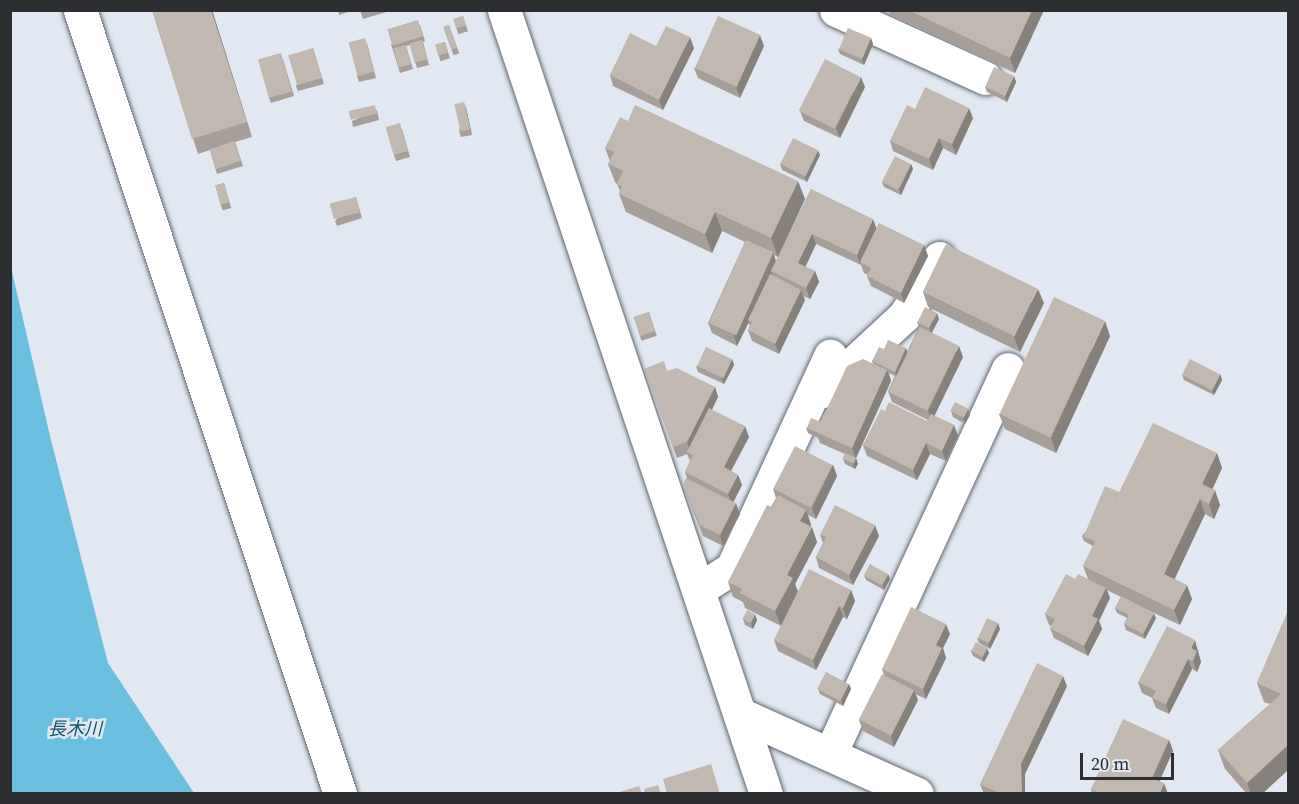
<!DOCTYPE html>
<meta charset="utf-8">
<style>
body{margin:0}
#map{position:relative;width:1299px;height:804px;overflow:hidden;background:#e1e8f1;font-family:"Source Serif 4","Noto Sans JP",serif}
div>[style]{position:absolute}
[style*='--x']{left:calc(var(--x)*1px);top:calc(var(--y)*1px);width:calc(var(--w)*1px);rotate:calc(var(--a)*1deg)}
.water>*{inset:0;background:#6cc0df}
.roads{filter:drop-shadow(0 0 2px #60666e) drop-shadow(0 0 2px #60666e)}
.minor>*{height:33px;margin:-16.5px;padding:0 16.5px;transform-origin:16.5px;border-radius:16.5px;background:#fff}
.wall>*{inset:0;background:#a69e98;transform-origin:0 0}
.shaded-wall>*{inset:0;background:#87817c}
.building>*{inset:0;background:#c1b8b1;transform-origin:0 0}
span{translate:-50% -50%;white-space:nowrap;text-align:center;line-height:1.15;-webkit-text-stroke:5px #e1e8f1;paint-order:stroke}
.water-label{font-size:18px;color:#0f556b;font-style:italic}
.frame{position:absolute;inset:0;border:12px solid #2c2e32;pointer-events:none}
.scale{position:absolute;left:1080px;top:753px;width:94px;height:27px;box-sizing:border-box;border:3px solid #2c2e32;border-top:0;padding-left:8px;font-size:18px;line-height:21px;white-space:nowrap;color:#2c2e32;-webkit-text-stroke:4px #e1e8f1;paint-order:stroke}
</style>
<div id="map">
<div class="water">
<i style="clip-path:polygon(11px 267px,50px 436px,108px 663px,194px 793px,11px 793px)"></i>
</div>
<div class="roads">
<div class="minor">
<i style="--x:80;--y:10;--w:826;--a:71.65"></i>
<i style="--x:504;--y:10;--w:827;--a:71.52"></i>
<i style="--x:836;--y:10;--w:164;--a:24.5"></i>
<i style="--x:823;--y:391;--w:110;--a:-42.8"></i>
<i style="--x:904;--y:316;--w:42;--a:-56.7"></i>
<i style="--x:927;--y:281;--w:26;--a:-62"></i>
<i style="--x:698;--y:590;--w:40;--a:-32.9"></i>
<i style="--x:732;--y:568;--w:234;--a:-65.2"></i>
<i style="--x:740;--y:714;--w:194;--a:24.3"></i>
<i style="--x:830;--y:754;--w:424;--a:-65.2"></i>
</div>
</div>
<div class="wall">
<i style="clip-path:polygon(152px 10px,212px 10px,252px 137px,235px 142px,243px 166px,217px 174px,210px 150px,198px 154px)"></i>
<i style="clip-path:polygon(338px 10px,354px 10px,339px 15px)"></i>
<i style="clip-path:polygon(360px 10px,393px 10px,363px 19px)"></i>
<i style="clip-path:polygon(889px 10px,1044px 10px,1015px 73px,890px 15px)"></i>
<i style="left:463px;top:16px;width:16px;height:10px;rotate:72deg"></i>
<i style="clip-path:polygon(420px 25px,425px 41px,423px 42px,429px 65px,417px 68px,410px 45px,406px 46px,413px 69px,400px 73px,391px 44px)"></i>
<i style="left:449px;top:25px;width:30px;height:6px;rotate:70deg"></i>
<i style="clip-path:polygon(871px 38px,873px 44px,864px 65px,840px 54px,838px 49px)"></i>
<i style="left:445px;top:42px;width:17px;height:10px;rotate:73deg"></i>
<i style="clip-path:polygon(367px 43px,376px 78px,359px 82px,357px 76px)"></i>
<i style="clip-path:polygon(656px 46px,694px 48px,663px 110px,613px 86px,610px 75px)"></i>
<i style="clip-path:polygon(764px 46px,740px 98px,698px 78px,694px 68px)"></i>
<i style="clip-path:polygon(313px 48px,324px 84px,298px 91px,296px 86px)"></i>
<i style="clip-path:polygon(283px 59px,294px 96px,271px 103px,269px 98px)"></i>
<i style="clip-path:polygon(1014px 76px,1016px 82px,1007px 102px,987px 92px,985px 87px)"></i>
<i style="clip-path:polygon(865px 87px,840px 138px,804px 121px,800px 111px)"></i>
<i style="clip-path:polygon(466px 108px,472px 135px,461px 137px,459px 131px)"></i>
<i style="clip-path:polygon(915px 109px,973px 118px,956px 155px,943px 148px,933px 170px,893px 151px,890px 141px)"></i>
<i style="clip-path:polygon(377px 110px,379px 120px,353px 127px,352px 121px)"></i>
<i style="clip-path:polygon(402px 129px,410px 157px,396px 161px,394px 155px)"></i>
<i style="clip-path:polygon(605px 148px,805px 199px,778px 257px,774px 255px,776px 261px,811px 189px,877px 228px,924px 245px,928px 256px,904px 303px,871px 286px,867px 276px,868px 275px,864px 273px,861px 265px,816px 244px,805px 267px,815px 271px,819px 282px,810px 299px,803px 296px,805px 300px,779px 354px,752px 341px,748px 330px,750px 326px,748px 322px,737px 346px,712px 333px,708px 323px,745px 242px,722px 231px,712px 253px,626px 212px,619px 194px,620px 191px,617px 184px,615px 182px,608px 164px,610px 161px)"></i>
<i style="clip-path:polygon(820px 155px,807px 182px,782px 170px,780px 164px)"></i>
<i style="clip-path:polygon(911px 164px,913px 169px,901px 195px,884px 187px,882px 182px)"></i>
<i style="left:224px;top:183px;width:26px;height:9px;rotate:74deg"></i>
<i style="clip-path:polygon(356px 197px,362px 218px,337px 226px,335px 221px)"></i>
<i style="clip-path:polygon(923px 292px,1044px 303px,1020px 352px,928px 307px)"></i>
<i style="left:649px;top:312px;width:25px;height:16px;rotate:72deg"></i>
<i style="clip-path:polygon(939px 319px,932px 333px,963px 357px,934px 416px,954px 425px,958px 436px,946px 461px,930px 454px,917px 480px,867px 456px,863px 445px,885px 411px,927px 421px,928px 420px,892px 402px,888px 391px,895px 376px,889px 373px,891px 381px,856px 458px,858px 464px,855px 469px,845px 464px,843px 459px,845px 454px,820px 443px,818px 438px,808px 433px,806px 428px,821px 422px,873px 364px,872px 361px,884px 349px,906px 348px,907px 352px,919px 327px,917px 322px)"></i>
<i style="clip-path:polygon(1110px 336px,1056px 453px,1005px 429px,999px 414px)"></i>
<i style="clip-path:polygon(732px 359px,734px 365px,724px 384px,698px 372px,696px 366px)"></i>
<i style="clip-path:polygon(644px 369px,667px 371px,715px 387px,718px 397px,712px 410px,749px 437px,731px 471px,738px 475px,742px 485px,733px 502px,740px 514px,723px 546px,703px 536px,683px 485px,687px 478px,685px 472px,690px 461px,687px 454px,677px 458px)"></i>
<i style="clip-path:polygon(1220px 374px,1222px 380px,1214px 395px,1184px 380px,1182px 375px)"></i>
<i style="clip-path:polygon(951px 411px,970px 415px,965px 424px,953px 417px)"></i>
<i style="clip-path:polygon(1217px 453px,1222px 468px,1212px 489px,1220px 505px,1214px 519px,1205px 514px,1174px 579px,1192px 599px,1180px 625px,1139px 606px,1156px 618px,1145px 639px,1126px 630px,1124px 624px,1127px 618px,1117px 613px,1115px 608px,1121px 597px,1107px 590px,1110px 598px,1099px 621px,1102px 629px,1088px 656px,1054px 638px,1050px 628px,1051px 626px,1049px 625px,1045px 614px,1075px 579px,1088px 579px,1083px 566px,1093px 546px,1084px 541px,1082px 536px,1119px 492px)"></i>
<i style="clip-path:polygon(833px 465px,837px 476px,816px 519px,808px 515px,811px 525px,811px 526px,817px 542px,795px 584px,798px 592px,851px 590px,855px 601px,847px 619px,843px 617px,816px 670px,778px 651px,774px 640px,781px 626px,745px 608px,743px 602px,733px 597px,728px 582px,776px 498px,773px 489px)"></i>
<i style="clip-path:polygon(820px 535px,879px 536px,853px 585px,819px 568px,816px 557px,823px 543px)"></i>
<i style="clip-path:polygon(888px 574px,890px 579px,884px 590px,866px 580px,864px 575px)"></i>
<i style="clip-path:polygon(1288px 611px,1288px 770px,1262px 794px,1247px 794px,1225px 769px,1218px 750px,1270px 704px,1264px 702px,1257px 683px)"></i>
<i style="clip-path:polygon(743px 619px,757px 620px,753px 629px,745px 625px)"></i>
<i style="clip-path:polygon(1000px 629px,990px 649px,979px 643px,977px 638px)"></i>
<i style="clip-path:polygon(950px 634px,943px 648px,946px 658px,926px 699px,915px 694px,918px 700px,894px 747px,863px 731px,859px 720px,884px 675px,882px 669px)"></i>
<i style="clip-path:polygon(987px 648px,989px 653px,984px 662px,973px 656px,971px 651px)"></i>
<i style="clip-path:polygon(1199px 650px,1198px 652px,1201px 662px,1197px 672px,1192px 669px,1169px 714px,1156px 708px,1152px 698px,1142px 693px,1138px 682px)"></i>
<i style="clip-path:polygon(849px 684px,851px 689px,843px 706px,820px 694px,818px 689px)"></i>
<i style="clip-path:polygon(1067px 686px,1025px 774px,1025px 794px,984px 794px,980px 784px)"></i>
<i style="clip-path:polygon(1169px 740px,1173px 751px,1159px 781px,1168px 794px,1092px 794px,1091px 789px)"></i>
</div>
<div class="shaded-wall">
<i style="clip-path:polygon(211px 10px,212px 10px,252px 137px,247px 122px)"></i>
<i style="clip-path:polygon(1032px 10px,1044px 10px,1015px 73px,1010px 58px)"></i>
<i style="clip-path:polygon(760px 35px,764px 46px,740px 98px,736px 87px)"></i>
<i style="clip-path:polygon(690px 37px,694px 48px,663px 110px,659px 100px)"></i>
<i style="clip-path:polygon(871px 38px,873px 44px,864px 65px,862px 60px)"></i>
<i style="clip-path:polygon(1014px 76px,1016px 82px,1007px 102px,1005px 96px)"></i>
<i style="clip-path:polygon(861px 77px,865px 87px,840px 138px,836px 128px)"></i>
<i style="clip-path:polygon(464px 102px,466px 108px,472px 135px,470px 129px)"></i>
<i style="clip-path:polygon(969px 108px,973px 118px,956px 155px,952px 144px)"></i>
<i style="clip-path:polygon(939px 138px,943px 148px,933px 170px,929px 159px)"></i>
<i style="clip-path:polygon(818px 150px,820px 155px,807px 182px,805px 177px)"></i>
<i style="clip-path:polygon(911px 164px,913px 169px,901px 195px,899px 190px)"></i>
<i style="clip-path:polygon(798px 181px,805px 199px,778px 257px,771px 238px)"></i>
<i style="clip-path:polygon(715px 212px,722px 231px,712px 253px,705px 234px)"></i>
<i style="clip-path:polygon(873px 219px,877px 230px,860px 262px,860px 265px,857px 255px)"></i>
<i style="clip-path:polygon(812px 234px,816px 244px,802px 274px,798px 263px)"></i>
<i style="clip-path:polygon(924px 245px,928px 256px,904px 303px,901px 293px)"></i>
<i style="clip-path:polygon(773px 252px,776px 262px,771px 271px,772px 273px,749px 320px,748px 320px,749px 322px,737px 346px,734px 335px)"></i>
<i style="clip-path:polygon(815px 271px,819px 282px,810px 299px,806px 288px)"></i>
<i style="clip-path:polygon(1038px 289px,1044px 303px,1020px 352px,1014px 337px)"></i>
<i style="clip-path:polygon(801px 290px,805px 300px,779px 354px,775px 344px)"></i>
<i style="clip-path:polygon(937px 313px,939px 319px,931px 333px,929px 328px)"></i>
<i style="clip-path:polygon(1105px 321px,1110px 336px,1056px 453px,1051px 438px)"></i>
<i style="clip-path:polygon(959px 346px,963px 357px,932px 421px,928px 411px)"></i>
<i style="clip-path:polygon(906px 348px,908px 354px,897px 377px,895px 372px)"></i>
<i style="clip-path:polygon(732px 359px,734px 365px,724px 384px,722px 379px)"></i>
<i style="clip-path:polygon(887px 370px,891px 381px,856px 458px,858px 464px,855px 469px,853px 464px,856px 459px,852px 448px)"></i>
<i style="clip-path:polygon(1220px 374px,1222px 380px,1214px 395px,1212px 390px)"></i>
<i style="clip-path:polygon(715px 387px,718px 397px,691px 452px,687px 442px)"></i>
<i style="clip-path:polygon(968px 409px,970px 415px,965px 424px,963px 418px)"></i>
<i style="clip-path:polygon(954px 425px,958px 436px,946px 461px,942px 451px)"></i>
<i style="clip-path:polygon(745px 426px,749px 437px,727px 478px,724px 467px)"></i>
<i style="clip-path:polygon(926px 443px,930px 454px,917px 480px,913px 470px)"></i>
<i style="clip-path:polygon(1217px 453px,1222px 468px,1208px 499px,1202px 484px)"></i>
<i style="clip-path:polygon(833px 465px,837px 476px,816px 519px,812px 508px)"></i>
<i style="clip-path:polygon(738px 475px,742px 485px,732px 505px,728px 494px)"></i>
<i style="clip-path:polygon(1215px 490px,1220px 505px,1214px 519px,1209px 504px)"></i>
<i style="clip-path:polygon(1200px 499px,1205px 514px,1170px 589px,1164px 574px)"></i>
<i style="clip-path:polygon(736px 503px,740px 514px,723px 546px,720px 535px)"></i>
<i style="clip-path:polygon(806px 510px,811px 525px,806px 536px,800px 521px)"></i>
<i style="clip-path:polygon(875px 525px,879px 536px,853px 585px,849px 575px)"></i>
<i style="clip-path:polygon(812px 527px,817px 542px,795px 584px,798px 592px,781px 626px,775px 611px,787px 575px)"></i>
<i style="clip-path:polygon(888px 574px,890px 579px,884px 590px,882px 584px)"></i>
<i style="clip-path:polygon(1187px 585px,1192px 599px,1180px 625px,1174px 610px)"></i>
<i style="clip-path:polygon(1106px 588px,1110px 598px,1099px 621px,1102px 629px,1088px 656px,1084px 646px,1092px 616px)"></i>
<i style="clip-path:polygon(851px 590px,855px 601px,847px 619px,843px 608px)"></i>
<i style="clip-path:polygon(839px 606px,843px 617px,816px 670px,813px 660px)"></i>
<i style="clip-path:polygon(1154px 613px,1156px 618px,1145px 639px,1143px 634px)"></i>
<i style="clip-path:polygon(755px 614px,757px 620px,753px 629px,751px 623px)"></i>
<i style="clip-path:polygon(998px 623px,1000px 629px,990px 649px,988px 643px)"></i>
<i style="clip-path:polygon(946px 624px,950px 634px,943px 648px,946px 658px,926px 699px,923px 689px,936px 645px)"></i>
<i style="clip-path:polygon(1195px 640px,1201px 662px,1197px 672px,1193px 661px,1191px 648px)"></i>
<i style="clip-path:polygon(987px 648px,989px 653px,984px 662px,982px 657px)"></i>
<i style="clip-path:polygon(1188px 659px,1192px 669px,1169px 714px,1166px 704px)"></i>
<i style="clip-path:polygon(1063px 676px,1067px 686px,1025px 774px,1025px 794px,1022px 794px,1021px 764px)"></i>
<i style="clip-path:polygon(849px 684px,851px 689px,843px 706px,841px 700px)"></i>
<i style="clip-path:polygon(914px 690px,918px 700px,894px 747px,891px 736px)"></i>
<i style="clip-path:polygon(1169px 740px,1173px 751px,1156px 789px,1152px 778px)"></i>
<i style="clip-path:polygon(1288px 745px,1288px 770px,1262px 794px,1251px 794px,1247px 783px)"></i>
<i style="clip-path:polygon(1164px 783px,1168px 794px,1160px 794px)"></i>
</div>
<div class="building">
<i style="clip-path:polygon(152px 10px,211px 10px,247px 122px,192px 139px)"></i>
<i style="clip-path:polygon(908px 10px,1032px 10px,1010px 58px)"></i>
<i style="left:463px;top:16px;width:10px;height:10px;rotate:73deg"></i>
<i style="left:718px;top:16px;width:46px;height:57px;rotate:24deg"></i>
<i style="left:418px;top:20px;width:17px;height:32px;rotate:73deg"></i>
<i style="left:449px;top:25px;width:24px;height:6px;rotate:71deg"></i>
<i style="clip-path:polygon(666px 26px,690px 37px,659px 100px,610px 75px,630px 33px,656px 46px)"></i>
<i style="left:848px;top:28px;width:25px;height:23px;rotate:23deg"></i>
<i style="left:365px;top:38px;width:35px;height:17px;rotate:75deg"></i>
<i style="left:422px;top:40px;width:20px;height:13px;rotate:75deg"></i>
<i style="left:445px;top:42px;width:11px;height:10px;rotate:75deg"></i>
<i style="left:406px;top:45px;width:20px;height:13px;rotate:75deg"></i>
<i style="left:313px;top:48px;width:31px;height:26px;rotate:73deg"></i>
<i style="left:281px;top:53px;width:40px;height:24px;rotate:74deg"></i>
<i style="left:825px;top:59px;width:40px;height:58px;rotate:27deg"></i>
<i style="left:994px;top:67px;width:22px;height:22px;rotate:24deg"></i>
<i style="clip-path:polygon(925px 87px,969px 108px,952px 144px,939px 138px,929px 159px,890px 141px,907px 105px,915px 109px)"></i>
<i style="left:464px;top:102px;width:28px;height:10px;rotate:77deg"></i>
<i style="left:375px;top:105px;width:9px;height:27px;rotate:77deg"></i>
<i style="clip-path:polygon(635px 105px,798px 181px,771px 238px,715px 212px,705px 234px,619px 194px,622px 186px,617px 184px,623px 171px,608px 164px,614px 152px,605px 148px,620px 117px,628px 121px)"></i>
<i style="left:400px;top:123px;width:29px;height:15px;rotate:74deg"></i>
<i style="left:793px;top:138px;width:28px;height:29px;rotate:26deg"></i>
<i style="left:234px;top:141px;width:21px;height:26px;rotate:71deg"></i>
<i style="left:895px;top:156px;width:18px;height:29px;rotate:27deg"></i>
<i style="left:224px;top:183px;width:20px;height:9px;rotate:75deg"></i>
<i style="clip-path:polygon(811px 189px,873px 219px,857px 255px,812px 234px,798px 263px,815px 271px,806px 288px,771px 271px)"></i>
<i style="left:356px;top:197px;width:16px;height:27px;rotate:76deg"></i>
<i style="clip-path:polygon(879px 223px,924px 245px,901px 293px,867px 276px,871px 268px,860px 262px)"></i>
<i style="left:746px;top:240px;width:30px;height:91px;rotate:24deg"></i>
<i style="left:946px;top:244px;width:102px;height:53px;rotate:26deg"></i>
<i style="clip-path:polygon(770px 274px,801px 290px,775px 344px,748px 330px,752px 322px,748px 320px)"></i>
<i style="left:1054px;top:297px;width:56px;height:129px;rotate:25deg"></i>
<i style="left:925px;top:307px;width:13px;height:17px;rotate:27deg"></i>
<i style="left:649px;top:312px;width:20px;height:16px;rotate:72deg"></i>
<i style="left:920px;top:327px;width:43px;height:72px;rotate:26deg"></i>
<i style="clip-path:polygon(888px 340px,906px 348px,895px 372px,872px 361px,879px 347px,884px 349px)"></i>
<i style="left:706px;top:347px;width:29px;height:21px;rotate:25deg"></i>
<i style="clip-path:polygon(863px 359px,887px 370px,852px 448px,816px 432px,847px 366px)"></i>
<i style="left:1190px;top:359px;width:34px;height:18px;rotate:27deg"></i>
<i style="clip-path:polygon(664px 361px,667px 371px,677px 368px,715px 387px,687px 442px,673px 447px,644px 369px)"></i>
<i style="clip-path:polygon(889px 402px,927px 421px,931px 414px,954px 425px,942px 451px,926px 443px,913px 470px,863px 445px,881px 409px,885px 411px)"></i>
<i style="left:955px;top:402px;width:15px;height:10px;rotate:28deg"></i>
<i style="clip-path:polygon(709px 408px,745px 426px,724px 467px,738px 475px,728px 494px,685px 472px,693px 455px,687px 452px)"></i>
<i style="left:811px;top:418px;width:11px;height:11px;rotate:22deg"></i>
<i style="clip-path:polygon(1153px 423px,1217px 453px,1202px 484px,1215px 490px,1209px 504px,1200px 499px,1164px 574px,1187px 585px,1174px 610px,1083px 566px)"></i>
<i style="left:795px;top:446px;width:42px;height:48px;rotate:27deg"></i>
<i style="left:845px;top:453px;width:12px;height:6px;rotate:24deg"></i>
<i style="clip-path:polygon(686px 478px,736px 503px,720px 535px,700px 525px,683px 485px)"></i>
<i style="left:1105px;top:486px;width:15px;height:55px;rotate:23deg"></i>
<i style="clip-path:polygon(778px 495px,806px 510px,800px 521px,812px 527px,787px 575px,793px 578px,775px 611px,740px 593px,742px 589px,728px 582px,767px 505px,772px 507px)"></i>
<i style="clip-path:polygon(835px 505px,875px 525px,849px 575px,816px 557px,826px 537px,820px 535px)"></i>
<i style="left:870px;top:564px;width:21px;height:13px;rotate:29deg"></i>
<i style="clip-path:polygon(809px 569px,851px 590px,843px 608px,839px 606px,813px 660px,774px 640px)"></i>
<i style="clip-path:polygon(1066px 574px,1075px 579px,1078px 574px,1106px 588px,1092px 616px,1098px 619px,1084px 646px,1050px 628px,1055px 619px,1045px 614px)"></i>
<i style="clip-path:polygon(1121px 596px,1154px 613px,1143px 634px,1124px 624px,1129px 615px,1115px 608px)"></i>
<i style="clip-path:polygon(911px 607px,946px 624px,936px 645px,942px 648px,923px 689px,882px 669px)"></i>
<i style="left:747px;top:610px;width:9px;height:10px;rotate:27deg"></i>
<i style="clip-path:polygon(1288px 611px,1288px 745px,1247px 783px,1218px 750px,1281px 694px,1257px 683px)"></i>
<i style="left:987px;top:618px;width:12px;height:22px;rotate:24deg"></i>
<i style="clip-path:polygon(1167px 626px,1195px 640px,1191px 648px,1197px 651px,1193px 661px,1188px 659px,1166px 704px,1152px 698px,1156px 691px,1138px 682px)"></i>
<i style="left:976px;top:642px;width:13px;height:10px;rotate:29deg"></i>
<i style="clip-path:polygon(1037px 663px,1063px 676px,1021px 764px,1022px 794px,1001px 794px,980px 784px)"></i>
<i style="left:826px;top:672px;width:26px;height:19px;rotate:28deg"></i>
<i style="left:882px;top:674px;width:36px;height:51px;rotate:27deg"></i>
<i style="clip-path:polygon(1123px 719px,1169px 740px,1152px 778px,1164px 783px,1160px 794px,1101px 794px,1091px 789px)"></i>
<i style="clip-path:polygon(711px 764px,720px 794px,667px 794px,663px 779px)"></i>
<i style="clip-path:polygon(658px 785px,661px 794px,645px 794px,644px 789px)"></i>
<i style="clip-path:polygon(639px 786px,642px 794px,613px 794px)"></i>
</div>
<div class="water-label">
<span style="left:75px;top:729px">長木川</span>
</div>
<div class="frame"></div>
<div class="scale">20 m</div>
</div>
